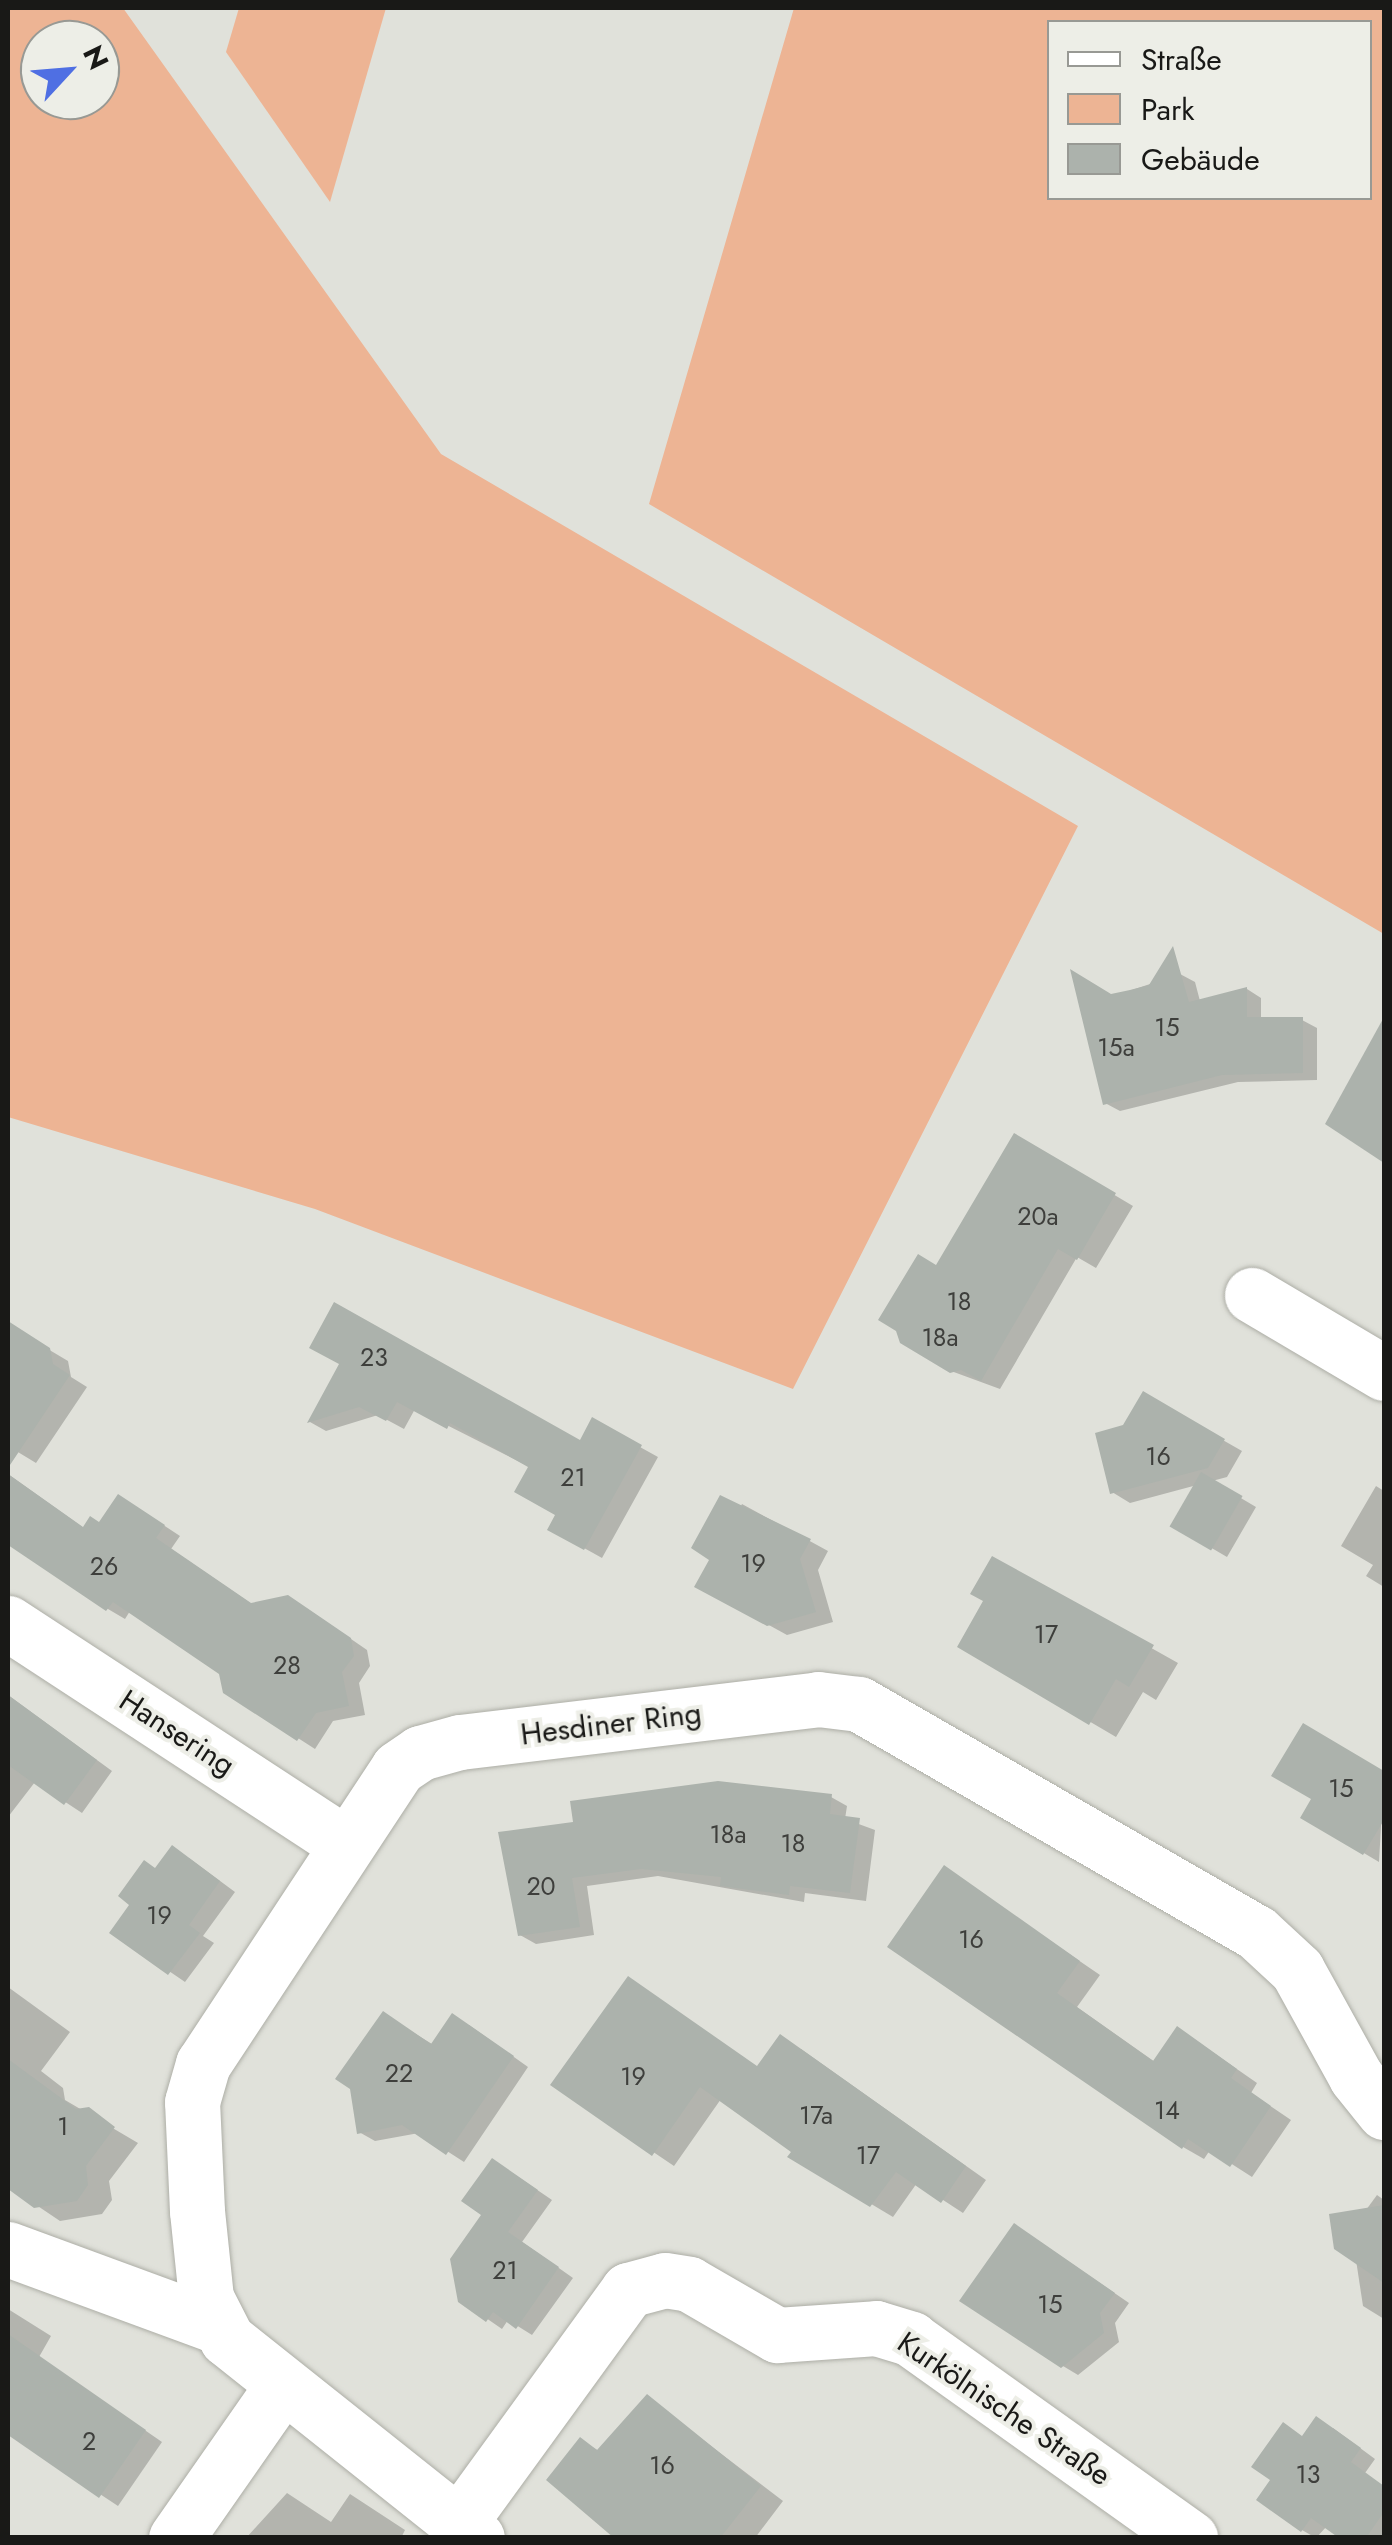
<!DOCTYPE html>
<meta charset="utf-8">
<style>
body{margin:0}
#map{position:relative;width:1392px;height:2545px;overflow:hidden;background:#e0e1da;font-family:Jost,sans-serif}
div>[style]{position:absolute}
[style*='--x']{left:calc(var(--x)*1px);top:calc(var(--y)*1px);width:calc(var(--w)*1px);rotate:calc(var(--a)*1deg)}
.green>*{inset:0;background:#edb494}
.shadow>*{inset:0;background:#0003}
.building>*{inset:0;background:#acb2ac;transform-origin:0 0}
.roads{filter:drop-shadow(0 0 2px #adaea6) drop-shadow(0 0 2px #adaea6)}
.street>*{height:55px;margin:-27.5px;padding:0 27.5px;transform-origin:27.5px;border-radius:27.5px;background:#fff}
span{translate:-50% -50%;white-space:nowrap;text-align:center;line-height:1.15;-webkit-text-stroke:8px #edeee7;paint-order:stroke}
.number-label{font-size:25px;color:#3e3f3c}
.number-label span{-webkit-text-stroke-width:0}
.street-label{font-size:30px;color:#191917}
.frame{position:absolute;inset:0;border:10px solid #191917;pointer-events:none}
.legend{position:absolute;left:1047px;top:20px;width:325px;height:180px;box-sizing:border-box;background:#edeee7;border:2px solid #989994;margin:0;padding:12px 18px;list-style:none;font-size:30px;color:#191917}
.legend li{display:flex;align-items:center;gap:20px;height:50px}
.legend b{width:50px;border:2px solid #989994}
.north{position:absolute;left:20px;top:20px;width:100px;height:100px;box-sizing:border-box;background:#edeee7;border:2px solid #989994;border-radius:50%;rotate:64deg;font-size:28px;font-weight:700;line-height:40px;text-align:center;color:#191917}
.north::after{content:'';display:block;margin:auto;width:35px;height:45px;background:#4f6fe3;clip-path:polygon(50% 0,100% 100%,50% 72%,0 100%)}
</style>
<div id="map">
<div class="green">
<i style="clip-path:polygon(evenodd,8px 8px,123px 8px,441px 454px,1078px 826px,793px 1389px,315px 1209px,8px 1117px,8px 8px,40px 40px,100px 40px,100px 100px,40px 100px,40px 40px)"></i>
<i style="clip-path:polygon(239px 8px,386px 8px,330px 202px,226px 52px)"></i>
<i style="clip-path:polygon(evenodd,794px 8px,1384px 8px,1384px 934px,649px 504px,794px 8px,1050px 22px,1370px 22px,1370px 198px,1050px 198px,1050px 22px)"></i>
</div>
<div class="shadow">
<i style="clip-path:polygon(1180px 974px,1195px 982px,1200px 1001px,1247px 989px,1261px 998px,1261px 1020px,1302px 1020px,1317px 1028px,1317px 1080px,1238px 1082px,1120px 1111px,1105px 1103px,1111px 997px)"></i>
<i style="clip-path:polygon(1374px 1041px,1384px 1048px,1384px 1160px,1328px 1123px)"></i>
<i style="clip-path:polygon(1015px 1136px,1133px 1206px,1096px 1268px,1077px 1257px,1000px 1389px,951px 1371px,937px 1268px)"></i>
<i style="clip-path:polygon(8px 1336px,31px 1339px,68px 1361px,71px 1377px,87px 1387px,36px 1463px,8px 1446px)"></i>
<i style="clip-path:polygon(342px 1364px,581px 1444px,593px 1421px,658px 1457px,602px 1558px,550px 1529px,558px 1514px,530px 1467px,415px 1409px,404px 1429px,378px 1415px,326px 1431px,310px 1422px)"></i>
<i style="clip-path:polygon(1144px 1395px,1242px 1451px,1227px 1477px,1212px 1481px,1256px 1507px,1227px 1557px,1174px 1526px,1197px 1485px,1130px 1503px,1112px 1492px)"></i>
<i style="clip-path:polygon(8px 1474px,85px 1529px,136px 1507px,180px 1536px,171px 1549px,253px 1605px,306px 1608px,367px 1650px,370px 1666px,359px 1683px,365px 1715px,333px 1721px,315px 1749px,225px 1691px,222px 1673px,130px 1611px,125px 1619px,108px 1609px,8px 1542px)"></i>
<i style="clip-path:polygon(1376px 1486px,1384px 1491px,1384px 1587px,1366px 1576px,1373px 1565px,1341px 1546px)"></i>
<i style="clip-path:polygon(742px 1504px,828px 1551px,818px 1570px,833px 1622px,787px 1635px,698px 1586px)"></i>
<i style="clip-path:polygon(993px 1559px,1178px 1663px,1156px 1700px,1143px 1692px,1116px 1737px,961px 1646px,986px 1601px)"></i>
<i style="clip-path:polygon(8px 1695px,112px 1771px,82px 1813px,35px 1782px,8px 1817px)"></i>
<i style="clip-path:polygon(1304px 1726px,1384px 1773px,1379px 1862px,1303px 1817px,1315px 1798px)"></i>
<i style="clip-path:polygon(831px 1797px,847px 1806px,845px 1819px,875px 1830px,866px 1901px,805px 1893px,804px 1902px,658px 1876px,587px 1886px,594px 1935px,536px 1944px,520px 1935px,501px 1834px)"></i>
<i style="clip-path:polygon(189px 1858px,235px 1892px,203px 1936px,214px 1943px,185px 1982px,112px 1932px,157px 1870px)"></i>
<i style="clip-path:polygon(945px 1869px,1100px 1975px,1077px 2007px,1155px 2062px,1198px 2042px,1257px 2083px,1251px 2093px,1291px 2120px,1252px 2177px,1210px 2150px,1204px 2159px,1183px 2147px)"></i>
<i style="clip-path:polygon(8px 1987px,70px 2032px,41px 2071px,63px 2088px,65px 2100px,138px 2143px,109px 2181px,112px 2200px,102px 2214px,60px 2221px,8px 2186px)"></i>
<i style="clip-path:polygon(383px 2014px,432px 2044px,469px 2025px,528px 2067px,464px 2162px,419px 2133px,375px 2141px,359px 2132px)"></i>
<i style="clip-path:polygon(801px 2049px,986px 2180px,963px 2213px,917px 2183px,893px 2217px,791px 2156px,794px 2151px,721px 2099px,674px 2166px,554px 2085px,766px 2076px)"></i>
<i style="clip-path:polygon(508px 2170px,552px 2200px,522px 2242px,573px 2278px,532px 2335px,508px 2320px,502px 2329px,460px 2300px,484px 2214px)"></i>
<i style="clip-path:polygon(1377px 2195px,1384px 2200px,1384px 2319px,1363px 2306px,1356px 2260px,1366px 2210px)"></i>
<i style="clip-path:polygon(1030px 2235px,1129px 2303px,1115px 2323px,1119px 2342px,1078px 2375px,1063px 2366px)"></i>
<i style="clip-path:polygon(8px 2309px,51px 2336px,39px 2357px,162px 2442px,118px 2506px,35px 2451px,40px 2444px,8px 2422px)"></i>
<i style="clip-path:polygon(647px 2397px,783px 2501px,755px 2538px,621px 2538px,580px 2440px,599px 2451px)"></i>
<i style="clip-path:polygon(1333px 2428px,1375px 2459px,1365px 2473px,1384px 2487px,1384px 2538px,1343px 2538px,1327px 2526px,1316px 2538px,1302px 2530px,1304px 2438px)"></i>
<i style="clip-path:polygon(287px 2493px,331px 2522px,350px 2494px,405px 2530px,401px 2538px,246px 2538px)"></i>
</div>
<div class="building">
<i style="clip-path:polygon(1173px 946px,1189px 1002px,1247px 987px,1247px 1017px,1303px 1017px,1303px 1073px,1222px 1075px,1103px 1105px,1070px 969px,1111px 994px,1130px 990px,1149px 985px)"></i>
<i style="clip-path:polygon(1384px 1017px,1384px 1163px,1325px 1124px)"></i>
<i style="clip-path:polygon(1014px 1133px,1116px 1193px,1077px 1260px,1058px 1249px,981px 1381px,961px 1370px,950px 1373px,900px 1343px,896px 1331px,878px 1320px,918px 1254px,936px 1265px)"></i>
<i style="clip-path:polygon(334px 1302px,580px 1440px,592px 1417px,642px 1445px,584px 1550px,547px 1530px,555px 1515px,514px 1492px,528px 1467px,450px 1423px,447px 1429px,397px 1402px,386px 1421px,359px 1407px,307px 1423px,339px 1364px,309px 1348px)"></i>
<i style="clip-path:polygon(8px 1321px,50px 1348px,53px 1364px,70px 1375px,8px 1468px)"></i>
<i style="clip-path:polygon(1143px 1391px,1225px 1439px,1208px 1468px,1110px 1494px,1095px 1433px,1123px 1425px)"></i>
<i style="left:1201px;top:1472px;width:48px;height:63px;rotate:30deg"></i>
<i style="clip-path:polygon(8px 1474px,83px 1527px,90px 1516px,99px 1522px,118px 1494px,165px 1525px,156px 1538px,251px 1603px,288px 1595px,351px 1638px,354px 1656px,342px 1672px,349px 1706px,316px 1713px,297px 1741px,223px 1693px,219px 1674px,113px 1602px,106px 1611px,8px 1545px)"></i>
<i style="clip-path:polygon(720px 1495px,811px 1539px,800px 1559px,816px 1612px,767px 1626px,694px 1587px,709px 1560px,691px 1548px)"></i>
<i style="clip-path:polygon(992px 1556px,1154px 1645px,1129px 1687px,1116px 1679px,1089px 1725px,957px 1647px,983px 1601px,970px 1594px)"></i>
<i style="clip-path:polygon(8px 1695px,97px 1760px,64px 1805px,8px 1765px)"></i>
<i style="clip-path:polygon(1303px 1723px,1384px 1771px,1384px 1820px,1363px 1855px,1300px 1818px,1311px 1799px,1271px 1776px)"></i>
<i style="clip-path:polygon(718px 1781px,832px 1794px,830px 1814px,860px 1818px,850px 1893px,790px 1886px,789px 1895px,720px 1886px,721px 1877px,641px 1869px,572px 1878px,580px 1927px,518px 1936px,498px 1832px,573px 1822px,570px 1801px)"></i>
<i style="clip-path:polygon(172px 1845px,220px 1881px,189px 1925px,200px 1933px,168px 1975px,109px 1933px,129px 1905px,118px 1896px,144px 1860px,155px 1868px)"></i>
<i style="clip-path:polygon(944px 1865px,1080px 1961px,1057px 1993px,1153px 2061px,1177px 2026px,1237px 2069px,1231px 2078px,1271px 2106px,1230px 2167px,1188px 2139px,1182px 2149px,887px 1947px)"></i>
<i style="clip-path:polygon(628px 1976px,757px 2066px,780px 2034px,966px 2166px,941px 2203px,896px 2172px,870px 2207px,787px 2157px,791px 2152px,700px 2087px,652px 2156px,550px 2085px)"></i>
<i style="clip-path:polygon(383px 2011px,431px 2044px,452px 2013px,514px 2056px,446px 2155px,402px 2125px,357px 2134px,350px 2089px,335px 2079px)"></i>
<i style="clip-path:polygon(8px 2059px,76px 2109px,89px 2107px,115px 2127px,86px 2166px,88px 2185px,77px 2201px,34px 2208px,8px 2189px)"></i>
<i style="clip-path:polygon(492px 2158px,538px 2190px,508px 2232px,559px 2267px,516px 2329px,493px 2312px,486px 2322px,458px 2302px,450px 2259px,481px 2215px,461px 2201px)"></i>
<i style="clip-path:polygon(1384px 2205px,1384px 2283px,1334px 2249px,1329px 2214px)"></i>
<i style="clip-path:polygon(1014px 2223px,1115px 2293px,1100px 2313px,1104px 2333px,1061px 2368px,959px 2301px)"></i>
<i style="clip-path:polygon(8px 2334px,146px 2430px,99px 2498px,8px 2435px)"></i>
<i style="clip-path:polygon(647px 2394px,761px 2486px,720px 2538px,614px 2538px,546px 2480px,580px 2437px,597px 2450px)"></i>
<i style="clip-path:polygon(1316px 2416px,1361px 2448px,1351px 2462px,1384px 2486px,1384px 2512px,1366px 2538px,1339px 2538px,1311px 2518px,1301px 2532px,1256px 2500px,1270px 2480px,1251px 2467px,1283px 2422px,1302px 2436px)"></i>
</div>
<div class="roads">
<div class="street">
<i style="--x:1252;--y:1295;--w:153;--a:30.6"></i>
<i style="--x:8;--y:1623;--w:404;--a:33.2"></i>
<i style="--x:8;--y:2249;--w:223;--a:20.2"></i>
<i style="--x:459;--y:2523;--w:288;--a:-54"></i>
<i style="--x:628;--y:2290;--w:38;--a:-15"></i>
<i style="--x:665;--y:2280;--w:24;--a:9"></i>
<i style="--x:689;--y:2284;--w:102;--a:30.1"></i>
<i style="--x:777;--y:2335;--w:99;--a:-4"></i>
<i style="--x:876;--y:2328;--w:37;--a:17"></i>
<i style="--x:911;--y:2339;--w:343;--a:35.5"></i>
<i style="--x:176;--y:2538;--w:185;--a:-55.1"></i>
<i style="--x:477;--y:2538;--w:320;--a:-141.5"></i>
<i style="--x:227;--y:2339;--w:46;--a:-117.1"></i>
<i style="--x:206;--y:2298;--w:87;--a:-95.9"></i>
<i style="--x:197;--y:2211;--w:109;--a:-92.6"></i>
<i style="--x:192;--y:2102;--w:40;--a:-74"></i>
<i style="--x:203;--y:2064;--w:354;--a:-56.6"></i>
<i style="--x:398;--y:1768;--w:27;--a:-34"></i>
<i style="--x:420;--y:1753;--w:41;--a:-15.4"></i>
<i style="--x:460;--y:1742;--w:361;--a:-6.8"></i>
<i style="--x:818;--y:1699;--w:41;--a:7"></i>
<i style="--x:859;--y:1704;--w:458;--a:29.9"></i>
<i style="--x:1256;--y:1932;--w:56;--a:42.8"></i>
<i style="--x:1297;--y:1970;--w:122;--a:61.1"></i>
<i style="--x:1356;--y:2077;--w:45;--a:51.3"></i>
</div>
</div>
<div class="number-label">
<span style="left:1167px;top:1027px">15</span>
<span style="left:1116px;top:1047px">15a</span>
<span style="left:1038px;top:1216px">20a</span>
<span style="left:959px;top:1301px">18</span>
<span style="left:940px;top:1337px">18a</span>
<span style="left:374px;top:1357px">23</span>
<span style="left:1158px;top:1456px">16</span>
<span style="left:573px;top:1477px">21</span>
<span style="left:753px;top:1563px">19</span>
<span style="left:104px;top:1566px">26</span>
<span style="left:1046px;top:1634px">17</span>
<span style="left:287px;top:1665px">28</span>
<span style="left:1341px;top:1788px">15</span>
<span style="left:728px;top:1834px">18a</span>
<span style="left:793px;top:1843px">18</span>
<span style="left:541px;top:1886px">20</span>
<span style="left:159px;top:1915px">19</span>
<span style="left:971px;top:1939px">16</span>
<span style="left:399px;top:2073px">22</span>
<span style="left:633px;top:2076px">19</span>
<span style="left:1167px;top:2110px">14</span>
<span style="left:816px;top:2115px">17a</span>
<span style="left:63px;top:2126px">1</span>
<span style="left:868px;top:2155px">17</span>
<span style="left:505px;top:2270px">21</span>
<span style="left:1050px;top:2304px">15</span>
<span style="left:89px;top:2441px">2</span>
<span style="left:662px;top:2465px">16</span>
<span style="left:1308px;top:2474px">13</span>
</div>
<div class="street-label">
<span style="left:611px;top:1724px;rotate:-7deg">Hesdiner Ring</span>
<span style="left:177px;top:1733px;rotate:33deg">Hansering</span>
<span style="left:1004px;top:2409px;rotate:34deg">Kurkölnische Straße</span>
</div>
<div class="frame"></div>
<ul class="legend">
<li><b style="height:12px;background:#fff"></b>Straße</li>
<li><b style="height:28px;background:#edb494"></b>Park</li>
<li><b style="height:28px;background:#acb2ac"></b>Gebäude</li>
</ul>
<div class="north">N</div>
</div>
